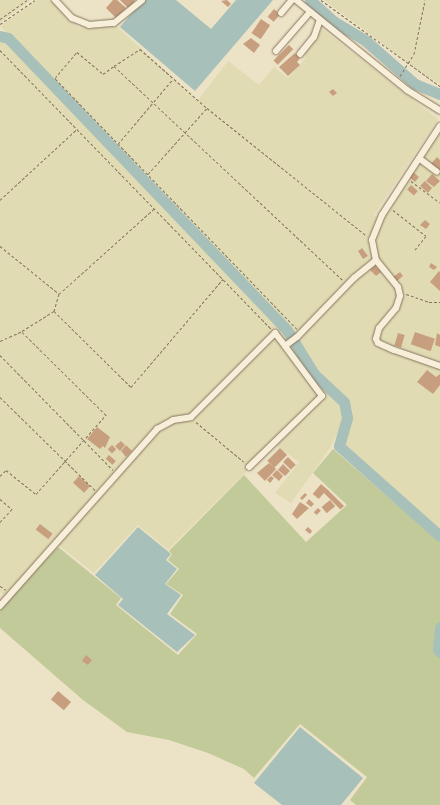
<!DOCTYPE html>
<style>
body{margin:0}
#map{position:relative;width:440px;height:805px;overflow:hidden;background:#ece2c6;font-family:Spectral,serif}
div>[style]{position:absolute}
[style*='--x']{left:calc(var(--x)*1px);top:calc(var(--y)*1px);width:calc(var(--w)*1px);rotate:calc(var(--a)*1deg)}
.farmland>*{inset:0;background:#e1dbb4}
.green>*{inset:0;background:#c3ca9a}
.water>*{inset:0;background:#a7c0b9}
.river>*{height:11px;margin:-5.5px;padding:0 5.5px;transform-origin:5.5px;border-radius:5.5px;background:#a7c0b9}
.building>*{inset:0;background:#c89f7e;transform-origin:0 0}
.path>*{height:1px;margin-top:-0.5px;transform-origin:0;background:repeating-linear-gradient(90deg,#86745d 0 3px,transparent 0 5px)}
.roads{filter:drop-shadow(0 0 1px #86745d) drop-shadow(0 0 1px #86745d)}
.minor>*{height:6px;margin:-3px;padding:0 3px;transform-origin:3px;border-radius:3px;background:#f7efd9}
span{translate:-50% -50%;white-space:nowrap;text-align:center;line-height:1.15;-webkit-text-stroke:3.5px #f4ecd5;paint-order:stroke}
</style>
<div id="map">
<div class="farmland">
<i style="clip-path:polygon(0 0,31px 0,0 23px)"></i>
<i style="clip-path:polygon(37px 0,51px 0,79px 28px,115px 25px,198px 100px,228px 61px,259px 85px,274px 67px,288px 78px,306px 58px,304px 53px,322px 29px,438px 119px,374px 215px,382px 219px,440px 126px,440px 533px,340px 442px,347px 421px,346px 399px,314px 368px,295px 341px,285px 321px,251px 289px,0 26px)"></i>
<i style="clip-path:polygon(324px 0,440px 0,440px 84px,423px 74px)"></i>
<i style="clip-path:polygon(0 40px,7px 42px,179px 225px,286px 331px,312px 376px,340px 406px,343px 422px,330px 448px,291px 503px,275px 493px,299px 462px,274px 444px,168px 550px,138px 525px,94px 573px,57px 544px,26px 578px,5px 596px,0 592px)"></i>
</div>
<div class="green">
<i style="clip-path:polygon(333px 449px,440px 542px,440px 623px,436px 649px,440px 655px,440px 805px,356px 805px,350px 800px,367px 777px,300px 724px,254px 778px,244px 769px,208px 753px,169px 740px,127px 732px,83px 700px,0 628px,0 605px,58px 547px,121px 598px,116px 605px,178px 655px,197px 634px,170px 614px,183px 595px,166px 584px,179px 569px,168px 560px,172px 554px,169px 551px,244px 475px,306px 542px,347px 505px,313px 473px)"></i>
</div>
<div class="water">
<i style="clip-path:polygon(143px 0,176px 0,211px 29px,236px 0,273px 0,195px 91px,120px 27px)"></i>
<i style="clip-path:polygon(138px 527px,171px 554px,166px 560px,177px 569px,165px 584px,181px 595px,167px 614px,195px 635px,177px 652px,118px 605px,123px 599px,95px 575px)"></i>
<i style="clip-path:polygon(300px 727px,363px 778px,341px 805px,282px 805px,254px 783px)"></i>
</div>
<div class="river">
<i style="--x:310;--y:0;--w:31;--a:42"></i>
<i style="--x:333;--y:21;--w:39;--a:31"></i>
<i style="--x:366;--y:41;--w:65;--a:41.3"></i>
<i style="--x:415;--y:84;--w:27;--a:22"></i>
<i style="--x:0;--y:36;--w:8;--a:14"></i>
<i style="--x:8;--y:38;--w:404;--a:46.3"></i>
<i style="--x:287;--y:330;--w:52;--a:58.5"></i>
<i style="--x:314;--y:374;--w:41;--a:43"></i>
<i style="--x:344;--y:402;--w:16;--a:79"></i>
<i style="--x:347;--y:418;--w:29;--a:106"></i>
<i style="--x:339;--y:446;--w:135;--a:41.7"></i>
<i style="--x:440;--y:627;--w:22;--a:95"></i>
<i style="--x:438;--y:649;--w:4;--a:56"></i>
</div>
<div class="building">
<i style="clip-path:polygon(113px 0,117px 0,126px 8px,116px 18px,106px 8px)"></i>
<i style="clip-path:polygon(120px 0,134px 0,135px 1px,128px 8px)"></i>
<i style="clip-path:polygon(227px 0,231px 4px,228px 7px,221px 1px)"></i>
<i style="left:274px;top:9px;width:8px;height:10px;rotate:40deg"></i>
<i style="left:261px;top:19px;width:11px;height:17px;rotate:34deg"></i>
<i style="clip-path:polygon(251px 38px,260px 45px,254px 53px,243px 44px)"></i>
<i style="left:289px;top:45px;width:6px;height:22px;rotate:45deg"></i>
<i style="clip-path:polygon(295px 53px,300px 58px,297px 62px,300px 65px,288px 76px,279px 67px)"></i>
<i style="clip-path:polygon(333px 89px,337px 93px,333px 96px,329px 92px)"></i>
<i style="clip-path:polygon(437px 157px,440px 160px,440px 174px,430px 165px)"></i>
<i style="clip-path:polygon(413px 172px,419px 177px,415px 182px,410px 178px)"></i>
<i style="clip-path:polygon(432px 174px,440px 181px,434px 187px,426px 181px)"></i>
<i style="clip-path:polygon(425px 181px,432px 188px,428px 193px,420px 186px)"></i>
<i style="left:411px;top:185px;width:9px;height:6px;rotate:41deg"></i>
<i style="clip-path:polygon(425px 220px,430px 224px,426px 229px,420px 225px)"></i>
<i style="clip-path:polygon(362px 248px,368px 256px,363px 259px,358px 251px)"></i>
<i style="clip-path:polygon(431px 263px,437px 267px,434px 270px,429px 267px)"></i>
<i style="clip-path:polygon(375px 266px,381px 272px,376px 276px,370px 270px)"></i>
<i style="clip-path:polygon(439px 271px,440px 272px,440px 291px,430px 282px)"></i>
<i style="clip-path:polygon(400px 272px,403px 276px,397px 281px,393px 277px)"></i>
<i style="left:415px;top:332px;width:21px;height:13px;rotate:19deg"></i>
<i style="left:398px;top:333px;width:7px;height:13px;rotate:16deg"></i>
<i style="clip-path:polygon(437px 333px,440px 335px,440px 347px,435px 345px)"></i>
<i style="clip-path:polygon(427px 370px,436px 377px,440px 374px,440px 385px,433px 394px,417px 382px)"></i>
<i style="clip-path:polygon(97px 427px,110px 437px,105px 448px,103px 446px,100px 449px,87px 439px)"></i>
<i style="clip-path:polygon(121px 441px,125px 445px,120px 451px,115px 446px)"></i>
<i style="left:112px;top:445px;width:6px;height:6px;rotate:45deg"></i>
<i style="clip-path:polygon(126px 445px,132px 451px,126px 457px,121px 451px)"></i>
<i style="left:280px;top:448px;width:10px;height:18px;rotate:45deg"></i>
<i style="left:109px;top:455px;width:9px;height:5px;rotate:41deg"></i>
<i style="left:288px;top:457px;width:11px;height:7px;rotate:45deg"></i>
<i style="clip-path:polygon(269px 463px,276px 469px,265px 481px,257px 473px)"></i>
<i style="clip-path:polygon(283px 464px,290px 471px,285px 476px,278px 470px)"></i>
<i style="clip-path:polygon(277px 470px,283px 476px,279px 481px,272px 475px)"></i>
<i style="left:79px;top:476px;width:15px;height:9px;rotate:42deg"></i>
<i style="clip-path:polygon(271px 476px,274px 478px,270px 483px,267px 480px)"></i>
<i style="left:321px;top:484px;width:8px;height:13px;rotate:40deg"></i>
<i style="left:327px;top:489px;width:24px;height:5px;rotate:45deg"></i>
<i style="left:305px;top:493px;width:3px;height:7px;rotate:45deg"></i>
<i style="clip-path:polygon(309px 499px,314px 504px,311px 507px,306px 503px)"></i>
<i style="left:330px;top:500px;width:8px;height:11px;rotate:50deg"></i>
<i style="clip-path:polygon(300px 502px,309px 508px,297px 519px,292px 514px)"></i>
<i style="left:318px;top:508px;width:4px;height:6px;rotate:45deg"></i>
<i style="left:40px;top:524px;width:16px;height:7px;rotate:38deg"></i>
<i style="clip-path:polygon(308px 527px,312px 531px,310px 534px,305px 530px)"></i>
<i style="clip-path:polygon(86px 655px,92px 660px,88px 665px,82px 661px)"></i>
<i style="left:58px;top:691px;width:17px;height:11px;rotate:40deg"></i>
</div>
<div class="path">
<i style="--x:321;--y:0;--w:147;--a:35.9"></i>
<i style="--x:0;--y:19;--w:33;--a:-35"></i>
<i style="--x:0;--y:24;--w:42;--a:-34.4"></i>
<i style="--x:0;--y:50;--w:389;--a:45.8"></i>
<i style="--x:114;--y:66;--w:31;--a:-33"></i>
<i style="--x:140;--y:49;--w:89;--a:41.4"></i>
<i style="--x:207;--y:108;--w:205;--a:38.7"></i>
<i style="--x:400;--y:76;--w:26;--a:-58"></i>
<i style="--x:414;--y:54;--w:55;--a:-78.5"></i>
<i style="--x:118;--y:144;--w:85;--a:-49.8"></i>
<i style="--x:148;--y:174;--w:89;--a:-48.2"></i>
<i style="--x:411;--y:181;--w:36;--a:37"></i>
<i style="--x:0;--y:200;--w:105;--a:-42.7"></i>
<i style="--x:393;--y:210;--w:42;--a:38.2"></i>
<i style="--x:426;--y:236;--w:19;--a:129"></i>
<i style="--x:0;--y:246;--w:75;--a:39"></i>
<i style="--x:406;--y:294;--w:24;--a:19"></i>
<i style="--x:429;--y:302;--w:11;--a:0"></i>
<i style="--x:54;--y:311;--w:18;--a:-74"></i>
<i style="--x:59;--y:294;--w:129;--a:-41.9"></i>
<i style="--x:297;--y:329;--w:349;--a:-134"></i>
<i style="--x:55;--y:78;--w:34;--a:-50"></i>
<i style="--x:77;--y:52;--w:34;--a:40"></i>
<i style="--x:103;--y:74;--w:14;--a:-36"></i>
<i style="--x:114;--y:66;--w:313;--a:43.1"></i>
<i style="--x:0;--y:341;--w:24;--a:-24"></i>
<i style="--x:22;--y:331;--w:38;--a:-32"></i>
<i style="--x:54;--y:311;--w:108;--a:44.6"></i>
<i style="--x:131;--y:387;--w:142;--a:-49.6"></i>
<i style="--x:0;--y:355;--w:161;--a:45.5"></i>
<i style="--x:0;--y:397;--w:133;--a:44.4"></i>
<i style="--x:196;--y:422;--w:62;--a:39.8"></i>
<i style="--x:0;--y:476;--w:8;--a:-45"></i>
<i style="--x:6;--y:470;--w:38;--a:39"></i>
<i style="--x:36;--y:494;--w:106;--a:-48.5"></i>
<i style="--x:106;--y:415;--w:118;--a:-135.3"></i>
<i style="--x:0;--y:499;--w:16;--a:40"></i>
<i style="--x:12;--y:509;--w:18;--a:133"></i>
<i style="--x:0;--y:586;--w:7;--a:34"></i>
</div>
<div class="roads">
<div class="minor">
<i style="--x:55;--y:0;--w:25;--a:47"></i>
<i style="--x:72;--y:18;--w:18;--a:22"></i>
<i style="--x:89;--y:25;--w:25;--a:-5"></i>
<i style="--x:114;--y:23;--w:36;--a:-39"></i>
<i style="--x:296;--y:0;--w:143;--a:39"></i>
<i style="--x:407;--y:90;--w:39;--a:32"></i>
<i style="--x:281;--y:13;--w:17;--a:-50"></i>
<i style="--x:276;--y:51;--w:52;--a:-48.9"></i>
<i style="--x:300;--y:54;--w:22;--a:-51"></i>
<i style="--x:314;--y:37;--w:18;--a:-71"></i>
<i style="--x:440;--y:126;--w:106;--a:123.1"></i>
<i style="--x:382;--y:215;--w:27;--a:112"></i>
<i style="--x:372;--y:240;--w:20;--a:79"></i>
<i style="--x:376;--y:260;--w:35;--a:51"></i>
<i style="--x:398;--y:287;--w:9;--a:77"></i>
<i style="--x:400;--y:296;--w:13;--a:108"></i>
<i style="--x:396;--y:308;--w:26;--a:130"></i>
<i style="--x:379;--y:328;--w:11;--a:105"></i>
<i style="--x:376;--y:339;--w:4;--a:63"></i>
<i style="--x:378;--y:343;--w:17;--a:24"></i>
<i style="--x:394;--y:350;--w:49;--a:19.2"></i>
<i style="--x:420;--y:159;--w:21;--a:37"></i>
<i style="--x:249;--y:467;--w:102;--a:-44.2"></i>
<i style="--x:322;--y:396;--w:62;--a:-126.5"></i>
<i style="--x:285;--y:346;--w:15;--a:-37"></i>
<i style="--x:297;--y:337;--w:82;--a:-46"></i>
<i style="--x:354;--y:278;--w:28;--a:-39"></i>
<i style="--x:0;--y:606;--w:237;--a:-48.4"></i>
<i style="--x:157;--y:429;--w:18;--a:-29"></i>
<i style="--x:173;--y:420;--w:18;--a:-9"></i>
<i style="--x:191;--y:417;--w:119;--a:-45"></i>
<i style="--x:275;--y:333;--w:16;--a:52"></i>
</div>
</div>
</div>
